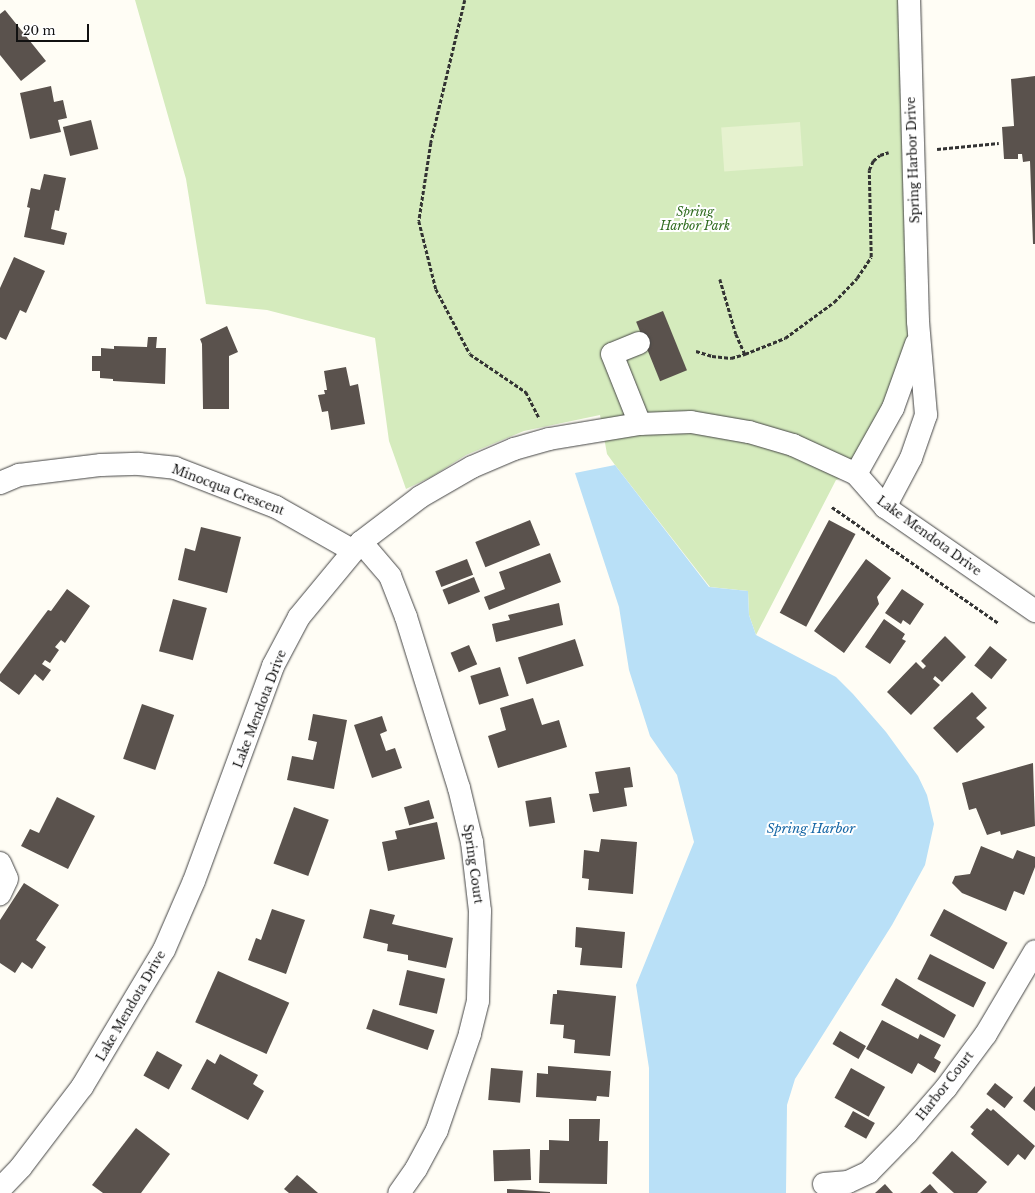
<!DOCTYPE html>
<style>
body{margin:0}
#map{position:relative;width:1035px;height:1193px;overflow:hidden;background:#fffdf5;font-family:"Libre Baskerville",serif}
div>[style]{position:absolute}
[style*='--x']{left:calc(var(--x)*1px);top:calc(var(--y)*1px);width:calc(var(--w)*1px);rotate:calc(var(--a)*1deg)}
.green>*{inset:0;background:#d5ebbd}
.pitch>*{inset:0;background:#e6f2cf;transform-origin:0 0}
.water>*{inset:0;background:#b9e0f7}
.building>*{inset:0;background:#5a524d;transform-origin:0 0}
.path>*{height:2.5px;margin-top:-1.25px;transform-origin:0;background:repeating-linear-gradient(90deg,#333 0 4px,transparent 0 6px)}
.roads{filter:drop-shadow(0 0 1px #444) drop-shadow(0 0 1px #444)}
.minor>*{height:22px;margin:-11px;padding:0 11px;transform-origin:11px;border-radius:11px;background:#fff}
span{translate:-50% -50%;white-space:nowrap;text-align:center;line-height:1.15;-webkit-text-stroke:4px #fff;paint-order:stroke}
.street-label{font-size:12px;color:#111}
.park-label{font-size:12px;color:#2f6b1f;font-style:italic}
.water-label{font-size:13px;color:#1768a6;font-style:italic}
.scale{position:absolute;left:16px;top:24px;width:73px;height:18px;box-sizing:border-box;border:2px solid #111;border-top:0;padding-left:5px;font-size:12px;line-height:14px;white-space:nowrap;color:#111;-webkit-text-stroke:3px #fff;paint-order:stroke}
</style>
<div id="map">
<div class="green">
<i style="clip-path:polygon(135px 0,909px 0,918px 320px,856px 474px,836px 480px,756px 635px,749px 615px,748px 591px,710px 587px,615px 465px,607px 454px,600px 415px,524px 431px,466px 455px,431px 477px,406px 489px,389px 441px,375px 338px,267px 310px,206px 304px,186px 179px)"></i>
</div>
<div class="pitch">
<i style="left:800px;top:122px;width:44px;height:79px;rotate:86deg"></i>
</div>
<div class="water">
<i style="clip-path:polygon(615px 465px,709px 587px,748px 591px,749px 615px,756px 635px,836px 677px,853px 694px,886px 732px,918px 776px,927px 795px,934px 824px,925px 865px,892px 925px,795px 1079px,787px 1105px,786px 1193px,649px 1193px,649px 1068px,636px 985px,694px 842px,677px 775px,650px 736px,629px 670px,619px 607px,575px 473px)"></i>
</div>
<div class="building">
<i style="clip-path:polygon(5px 10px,46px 61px,21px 81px,0 55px,0 14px)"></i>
<i style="clip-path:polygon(1035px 76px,1035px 244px,1033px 244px,1030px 161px,1023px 162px,1022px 154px,1018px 154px,1018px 159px,1004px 159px,1002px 127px,1014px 126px,1011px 79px)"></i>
<i style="clip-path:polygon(51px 86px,54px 102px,63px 100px,67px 118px,58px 120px,61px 132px,30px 139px,20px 93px)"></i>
<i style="left:91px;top:120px;width:30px;height:29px;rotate:76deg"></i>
<i style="clip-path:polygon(44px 174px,66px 178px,59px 211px,55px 210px,51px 229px,67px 233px,64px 245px,24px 237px,30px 208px,27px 207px,31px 188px,40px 190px)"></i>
<i style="clip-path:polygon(14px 257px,45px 271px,26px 313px,20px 310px,6px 340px,0 337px,0 288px)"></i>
<i style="left:663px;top:311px;width:64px;height:29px;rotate:68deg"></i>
<i style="clip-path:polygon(227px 326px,238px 352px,229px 356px,229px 409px,203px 409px,202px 344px,200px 339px)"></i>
<i style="clip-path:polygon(148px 337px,157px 337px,156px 348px,166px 348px,165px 384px,113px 381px,113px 379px,100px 378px,100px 371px,92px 371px,92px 356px,101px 356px,101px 348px,114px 349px,114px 346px,147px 347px)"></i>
<i style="clip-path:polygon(346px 367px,350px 386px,358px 384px,365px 424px,331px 430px,328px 411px,322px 412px,318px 395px,325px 394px,324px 390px,327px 390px,324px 371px)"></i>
<i style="left:530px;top:520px;width:27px;height:59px;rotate:68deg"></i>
<i style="left:829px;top:520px;width:30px;height:105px;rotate:28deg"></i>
<i style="clip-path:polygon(201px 527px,241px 537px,227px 593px,178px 580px,185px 548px,195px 551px)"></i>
<i style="clip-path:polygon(550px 553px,561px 582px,489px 610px,484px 597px,505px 589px,499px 572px)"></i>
<i style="left:467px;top:559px;width:17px;height:34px;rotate:69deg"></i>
<i style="clip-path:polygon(866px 559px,891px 578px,877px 597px,879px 604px,844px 653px,814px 631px)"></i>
<i style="left:474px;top:577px;width:16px;height:34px;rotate:68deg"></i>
<i style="clip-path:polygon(67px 589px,90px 606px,65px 643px,61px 640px,55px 647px,59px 650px,50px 663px,45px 660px,42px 664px,51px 670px,43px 681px,35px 674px,19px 695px,0 681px,0 674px,48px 610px,51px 611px)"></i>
<i style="clip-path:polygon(902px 589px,924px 604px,910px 625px,903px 620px,901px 624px,885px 613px)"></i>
<i style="left:173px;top:599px;width:35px;height:54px;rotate:15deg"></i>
<i style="clip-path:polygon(559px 603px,563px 625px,496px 642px,492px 624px,510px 620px,508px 615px)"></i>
<i style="clip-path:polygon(884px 619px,905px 634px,902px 639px,906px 641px,890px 664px,865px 647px)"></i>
<i style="clip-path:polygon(945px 636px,966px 657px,942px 682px,935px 676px,933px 679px,940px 685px,911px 715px,887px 692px,916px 662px,923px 669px,926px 666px,921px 661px)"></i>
<i style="left:575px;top:639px;width:28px;height:60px;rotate:72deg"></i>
<i style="left:469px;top:645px;width:21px;height:20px;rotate:67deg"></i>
<i style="left:990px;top:646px;width:22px;height:25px;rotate:39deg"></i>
<i style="left:500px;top:667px;width:30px;height:31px;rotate:73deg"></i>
<i style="clip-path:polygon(972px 692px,987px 708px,976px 718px,985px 727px,957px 753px,933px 728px)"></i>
<i style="clip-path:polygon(533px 698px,542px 725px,559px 720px,567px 747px,498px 768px,488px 736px,506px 730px,500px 708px)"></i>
<i style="left:142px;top:704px;width:34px;height:58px;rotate:19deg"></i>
<i style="clip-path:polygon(313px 714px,347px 720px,334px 789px,287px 780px,292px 756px,313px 760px,317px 742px,308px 740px)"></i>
<i style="clip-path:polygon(382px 716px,387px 731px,380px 734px,386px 751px,395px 748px,402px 768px,372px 778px,354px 725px)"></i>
<i style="clip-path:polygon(1033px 763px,1035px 826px,1001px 835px,1000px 831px,987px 835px,976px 808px,969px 810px,962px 783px)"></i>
<i style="clip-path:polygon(630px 767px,633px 787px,624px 788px,627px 806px,593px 812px,589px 794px,599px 793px,595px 772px)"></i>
<i style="clip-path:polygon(57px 797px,95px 816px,68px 869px,21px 846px,30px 829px,39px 833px)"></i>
<i style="left:551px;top:797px;width:26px;height:26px;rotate:81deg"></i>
<i style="left:429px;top:800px;width:19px;height:26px;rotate:74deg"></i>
<i style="left:294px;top:807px;width:37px;height:60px;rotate:20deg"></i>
<i style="clip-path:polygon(437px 822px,445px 859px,388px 871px,382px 842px,397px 839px,395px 831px)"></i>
<i style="clip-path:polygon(601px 839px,637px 842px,633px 894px,588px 890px,589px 879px,582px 878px,584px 850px,599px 852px)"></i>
<i style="clip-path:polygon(981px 846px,1013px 859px,1017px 850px,1035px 857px,1035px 867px,1024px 895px,1014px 891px,1006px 911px,962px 893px,952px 883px,955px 876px,970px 874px)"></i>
<i style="clip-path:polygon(24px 883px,59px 905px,36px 940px,46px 947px,32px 969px,22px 962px,15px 973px,0 963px,0 920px)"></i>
<i style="clip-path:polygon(272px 909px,305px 920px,286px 974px,248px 960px,256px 938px,261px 940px)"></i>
<i style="clip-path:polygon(370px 909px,395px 915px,392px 924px,453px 938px,446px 968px,408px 960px,408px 955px,387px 951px,388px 944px,363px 938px)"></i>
<i style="left:944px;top:909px;width:72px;height:30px;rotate:28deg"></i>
<i style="clip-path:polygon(576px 927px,625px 932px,622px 968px,580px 965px,582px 948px,575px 947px)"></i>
<i style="left:930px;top:954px;width:63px;height:28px;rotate:27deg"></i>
<i style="left:407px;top:970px;width:39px;height:36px;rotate:13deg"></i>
<i style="left:218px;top:971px;width:78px;height:56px;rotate:24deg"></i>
<i style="clip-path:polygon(896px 978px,956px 1015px,944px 1038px,881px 1005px)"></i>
<i style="clip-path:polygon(557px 990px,616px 996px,610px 1056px,574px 1053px,575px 1040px,563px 1038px,564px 1025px,550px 1024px,553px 994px,557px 994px)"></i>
<i style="left:373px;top:1009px;width:65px;height:21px;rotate:19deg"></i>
<i style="clip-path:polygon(882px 1020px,918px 1039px,920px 1034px,941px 1045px,934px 1058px,941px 1062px,935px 1073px,918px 1063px,912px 1074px,866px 1049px)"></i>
<i style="left:840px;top:1031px;width:30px;height:15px;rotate:30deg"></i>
<i style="left:157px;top:1051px;width:29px;height:28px;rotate:29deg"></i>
<i style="clip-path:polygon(220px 1054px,258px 1075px,253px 1084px,264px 1091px,248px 1120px,191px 1089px,207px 1059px,215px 1064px)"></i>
<i style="clip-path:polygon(548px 1066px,611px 1071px,609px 1097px,597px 1096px,596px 1101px,536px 1097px,537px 1073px,548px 1074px)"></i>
<i style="left:491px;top:1068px;width:32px;height:32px;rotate:5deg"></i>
<i style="left:851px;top:1068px;width:39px;height:34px;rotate:29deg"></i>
<i style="left:995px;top:1083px;width:23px;height:14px;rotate:38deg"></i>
<i style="clip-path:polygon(1035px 1086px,1035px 1111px,1023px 1101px)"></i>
<i style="clip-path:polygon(987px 1108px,991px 1111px,993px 1109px,1035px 1146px,1025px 1160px,1018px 1154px,1008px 1166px,971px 1134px,974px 1130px,970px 1127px)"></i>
<i style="left:853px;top:1111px;width:25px;height:18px;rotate:29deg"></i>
<i style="clip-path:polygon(569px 1119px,600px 1119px,599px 1141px,608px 1141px,607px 1184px,539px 1183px,540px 1150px,549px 1150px,549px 1140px,569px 1141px)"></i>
<i style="clip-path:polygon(136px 1128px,170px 1154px,141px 1193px,103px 1193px,92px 1185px)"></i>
<i style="left:530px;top:1149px;width:31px;height:37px;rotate:88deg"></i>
<i style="clip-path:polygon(952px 1151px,987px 1182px,977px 1193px,954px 1193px,932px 1173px)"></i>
<i style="clip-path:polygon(297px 1175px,302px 1179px,318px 1193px,289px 1193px,284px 1189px)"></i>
<i style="clip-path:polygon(885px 1184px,893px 1193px,875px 1193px)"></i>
<i style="clip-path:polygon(930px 1184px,938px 1193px,920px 1193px)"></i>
<i style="clip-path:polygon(507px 1189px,550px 1192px,550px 1193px,507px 1193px)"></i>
</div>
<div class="path">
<i style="--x:465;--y:0;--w:147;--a:103.4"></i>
<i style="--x:431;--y:143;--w:79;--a:98.7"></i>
<i style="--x:419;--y:221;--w:70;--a:76"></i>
<i style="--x:436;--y:289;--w:73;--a:62.4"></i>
<i style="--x:470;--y:354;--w:68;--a:34.2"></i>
<i style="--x:526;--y:392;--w:28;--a:63"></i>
<i style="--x:937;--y:149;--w:62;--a:-5.5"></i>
<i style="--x:720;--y:279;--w:57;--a:73.8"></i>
<i style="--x:736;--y:334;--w:22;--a:66"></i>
<i style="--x:696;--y:351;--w:17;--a:17"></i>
<i style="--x:712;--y:356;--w:19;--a:6"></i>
<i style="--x:731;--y:358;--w:15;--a:-16"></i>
<i style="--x:745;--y:354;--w:43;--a:-21.8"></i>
<i style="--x:785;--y:338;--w:61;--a:-36.3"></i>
<i style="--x:834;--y:302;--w:33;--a:-46"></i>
<i style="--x:857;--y:278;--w:25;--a:-56"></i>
<i style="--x:871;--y:257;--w:87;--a:-91.3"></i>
<i style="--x:869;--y:170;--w:10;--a:-66"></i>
<i style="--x:873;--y:161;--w:9;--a:-41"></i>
<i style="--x:880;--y:155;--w:9;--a:-18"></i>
<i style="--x:832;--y:507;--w:203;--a:34.9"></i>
</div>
<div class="roads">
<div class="minor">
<i style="--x:639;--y:343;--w:29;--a:158"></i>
<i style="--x:612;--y:354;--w:75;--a:68.2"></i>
<i style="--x:856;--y:474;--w:76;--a:-60.7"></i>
<i style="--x:893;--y:408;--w:68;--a:-70.2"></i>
<i style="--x:0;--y:483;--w:21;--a:-23"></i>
<i style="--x:19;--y:475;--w:83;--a:-7"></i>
<i style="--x:101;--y:465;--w:38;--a:-2"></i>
<i style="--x:139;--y:464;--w:36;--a:6"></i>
<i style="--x:175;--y:468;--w:108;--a:21.1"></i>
<i style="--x:276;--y:507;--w:87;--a:29.5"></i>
<i style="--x:885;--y:507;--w:55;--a:-62"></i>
<i style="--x:911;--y:458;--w:46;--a:-70.8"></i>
<i style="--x:926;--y:415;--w:94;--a:-94.9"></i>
<i style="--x:918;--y:321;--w:321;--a:-91.6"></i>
<i style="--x:361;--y:542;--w:45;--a:49.5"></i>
<i style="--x:390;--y:576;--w:44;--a:68.7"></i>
<i style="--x:406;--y:617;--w:179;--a:72.8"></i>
<i style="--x:459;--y:788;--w:56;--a:76.5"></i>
<i style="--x:472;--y:842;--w:69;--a:83.4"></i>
<i style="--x:480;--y:911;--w:90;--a:91.3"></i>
<i style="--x:478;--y:1001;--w:34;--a:104"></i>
<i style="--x:470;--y:1034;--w:102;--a:109"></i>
<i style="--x:437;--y:1130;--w:44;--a:118.3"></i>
<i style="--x:416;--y:1169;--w:29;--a:125"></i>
<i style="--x:0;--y:863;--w:17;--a:66"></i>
<i style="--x:7;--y:879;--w:17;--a:115"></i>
<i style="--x:824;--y:1184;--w:24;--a:-5"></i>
<i style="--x:848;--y:1182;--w:23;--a:-25"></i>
<i style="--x:869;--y:1172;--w:54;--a:-45.7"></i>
<i style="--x:907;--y:1133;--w:60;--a:-49.1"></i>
<i style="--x:946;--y:1088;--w:67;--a:-53.5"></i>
<i style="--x:986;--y:1034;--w:96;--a:-59.4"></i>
<i style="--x:0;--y:1189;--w:30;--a:-46"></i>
<i style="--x:21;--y:1167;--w:101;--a:-52.7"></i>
<i style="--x:82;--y:1087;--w:160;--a:-59.1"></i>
<i style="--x:164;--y:950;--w:75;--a:-66.5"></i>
<i style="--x:194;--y:881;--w:229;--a:-69.8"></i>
<i style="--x:273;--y:666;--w:55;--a:-62"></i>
<i style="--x:299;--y:617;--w:97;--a:-50.4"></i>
<i style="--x:361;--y:542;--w:74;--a:-37.3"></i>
<i style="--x:420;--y:497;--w:60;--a:-30"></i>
<i style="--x:472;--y:467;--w:46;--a:-23.2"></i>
<i style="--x:514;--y:449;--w:36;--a:-16"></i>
<i style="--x:549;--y:439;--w:92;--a:-9.4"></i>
<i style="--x:640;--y:424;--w:51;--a:-2.2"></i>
<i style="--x:691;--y:422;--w:59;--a:9.8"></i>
<i style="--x:749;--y:432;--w:46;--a:16.5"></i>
<i style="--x:793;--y:445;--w:69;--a:24.7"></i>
<i style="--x:856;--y:474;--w:44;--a:48.7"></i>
<i style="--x:885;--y:507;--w:183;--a:34.7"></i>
</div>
</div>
<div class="street-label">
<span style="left:913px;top:160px;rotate:-92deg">Spring Harbor Drive</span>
<span style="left:228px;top:490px;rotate:21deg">Minocqua Crescent</span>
<span style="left:929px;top:536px;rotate:36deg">Lake Mendota Drive</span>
<span style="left:260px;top:709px;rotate:-69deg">Lake Mendota Drive</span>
<span style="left:473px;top:864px;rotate:82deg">Spring Court</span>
<span style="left:131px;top:1006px;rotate:-60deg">Lake Mendota Drive</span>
<span style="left:945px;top:1086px;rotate:-52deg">Harbor Court</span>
</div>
<div class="park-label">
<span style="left:695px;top:219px">Spring<br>Harbor Park</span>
</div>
<div class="water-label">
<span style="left:811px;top:829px">Spring Harbor</span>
</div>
<div class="scale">20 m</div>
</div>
